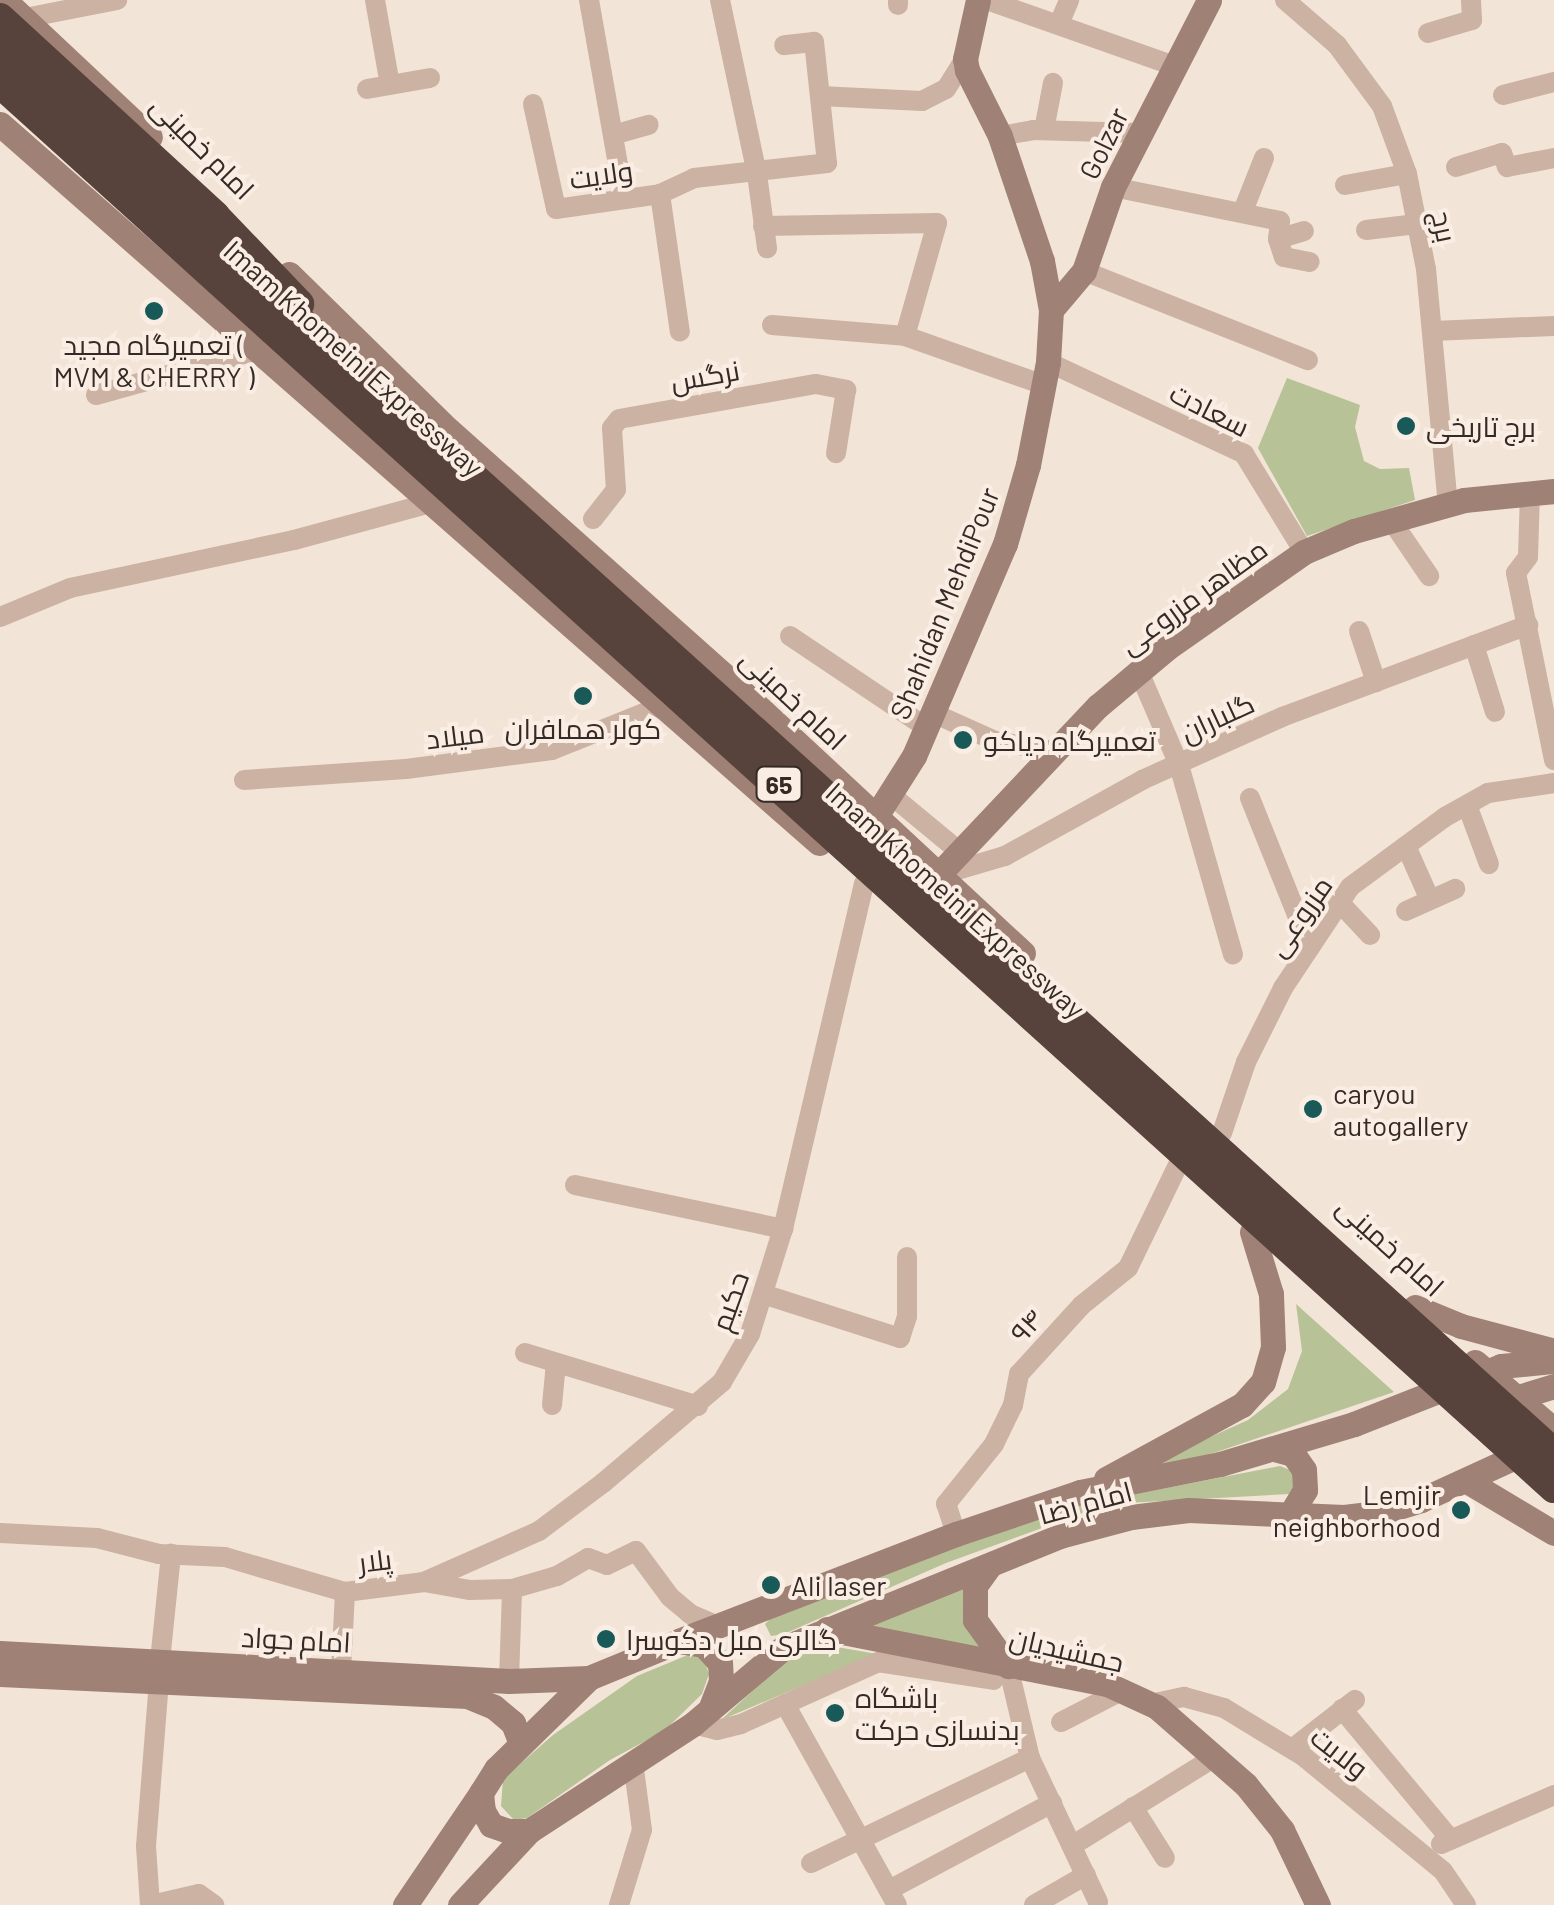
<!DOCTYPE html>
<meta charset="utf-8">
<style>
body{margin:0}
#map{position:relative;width:1554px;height:1905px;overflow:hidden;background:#f3e4d8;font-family:Barlow,Cairo,sans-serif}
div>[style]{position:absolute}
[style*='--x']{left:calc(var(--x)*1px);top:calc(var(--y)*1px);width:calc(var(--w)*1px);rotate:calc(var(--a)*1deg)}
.green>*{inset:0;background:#b7c297}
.street>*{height:20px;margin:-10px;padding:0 10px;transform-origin:10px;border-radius:10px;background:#cbb2a3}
.secondary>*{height:25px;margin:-12.5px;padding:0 12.5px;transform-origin:12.5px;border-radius:12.5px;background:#9f8175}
.highway>*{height:30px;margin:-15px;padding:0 15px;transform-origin:15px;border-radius:15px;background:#57423c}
.highway-bridge>*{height:30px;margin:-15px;padding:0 15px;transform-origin:15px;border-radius:15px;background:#57423c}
.dots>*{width:28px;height:28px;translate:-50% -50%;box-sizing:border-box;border:5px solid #faeee4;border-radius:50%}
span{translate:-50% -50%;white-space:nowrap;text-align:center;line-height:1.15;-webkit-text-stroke:8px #faeee4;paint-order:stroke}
.shield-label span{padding:2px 8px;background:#faeee4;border:2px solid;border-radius:8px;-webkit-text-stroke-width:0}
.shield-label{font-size:25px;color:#362a26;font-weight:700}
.street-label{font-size:28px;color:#362a26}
.poi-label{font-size:28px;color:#362a26}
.left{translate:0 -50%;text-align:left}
.right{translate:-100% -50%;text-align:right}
</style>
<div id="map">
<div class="green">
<i style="clip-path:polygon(1287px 378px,1360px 405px,1355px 427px,1364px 461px,1380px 469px,1409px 468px,1415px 500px,1307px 536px,1258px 448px)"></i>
<i style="clip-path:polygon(1296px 1304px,1394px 1392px,1187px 1462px,1117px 1479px,1248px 1420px,1288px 1389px,1302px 1351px)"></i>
<i style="clip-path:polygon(1280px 1466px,1293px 1471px,1296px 1484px,1289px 1494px,1108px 1504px,946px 1563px,784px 1634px,771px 1636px,765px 1624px,774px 1615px,1058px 1509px)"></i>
<i style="clip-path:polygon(963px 1582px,966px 1621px,986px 1651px,863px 1627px)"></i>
<i style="clip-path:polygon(831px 1646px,877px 1654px,721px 1720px,787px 1659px,807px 1649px)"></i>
<i style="clip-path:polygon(695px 1652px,704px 1659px,709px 1674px,702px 1694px,664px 1731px,610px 1760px,527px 1818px,514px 1820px,501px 1806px,503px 1779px,553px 1735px,637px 1676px)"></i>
</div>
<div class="street">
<i style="--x:375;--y:0;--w:86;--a:80"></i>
<i style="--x:589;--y:0;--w:201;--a:80"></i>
<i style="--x:720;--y:0;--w:178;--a:78"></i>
<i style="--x:757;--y:174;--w:75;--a:82.3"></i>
<i style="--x:898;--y:0;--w:5;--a:90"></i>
<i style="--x:987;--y:0;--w:201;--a:19.4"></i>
<i style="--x:1285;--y:0;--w:69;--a:40.9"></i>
<i style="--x:1337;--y:45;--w:76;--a:53.6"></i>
<i style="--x:1382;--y:106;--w:72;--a:69.8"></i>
<i style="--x:1407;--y:174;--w:97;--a:78.7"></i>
<i style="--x:1426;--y:269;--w:237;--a:84.7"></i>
<i style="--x:25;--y:18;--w:94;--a:-11.1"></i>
<i style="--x:1059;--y:24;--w:26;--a:-67"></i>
<i style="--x:1428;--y:33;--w:46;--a:-16.5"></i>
<i style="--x:1472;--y:20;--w:20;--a:-93"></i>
<i style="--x:367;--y:89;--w:64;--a:-9.9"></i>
<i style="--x:1503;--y:95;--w:53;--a:-14.3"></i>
<i style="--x:820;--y:96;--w:102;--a:2.8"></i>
<i style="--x:922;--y:101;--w:27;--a:-27"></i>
<i style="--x:946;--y:89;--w:36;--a:-58"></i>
<i style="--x:533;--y:104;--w:107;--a:77.6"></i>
<i style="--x:556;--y:209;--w:105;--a:-8.2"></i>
<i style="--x:660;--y:194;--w:38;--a:-25"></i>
<i style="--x:694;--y:178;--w:134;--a:-6.4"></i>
<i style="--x:827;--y:163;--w:122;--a:-96.1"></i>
<i style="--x:814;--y:42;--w:30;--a:174"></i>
<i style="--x:1044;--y:130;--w:48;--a:-79.2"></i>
<i style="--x:613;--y:135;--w:37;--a:-16"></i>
<i style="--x:1000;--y:136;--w:34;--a:-10"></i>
<i style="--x:1033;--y:130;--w:106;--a:1.6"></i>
<i style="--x:1456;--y:167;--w:48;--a:-16.9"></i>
<i style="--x:1502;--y:153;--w:15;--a:70"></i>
<i style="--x:1507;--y:167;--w:48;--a:-10.8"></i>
<i style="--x:1345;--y:185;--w:63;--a:-10.1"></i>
<i style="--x:1113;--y:187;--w:170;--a:11.5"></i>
<i style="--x:1280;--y:221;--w:18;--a:96"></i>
<i style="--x:1278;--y:239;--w:19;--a:72"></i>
<i style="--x:1284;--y:257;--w:26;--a:11"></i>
<i style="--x:660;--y:194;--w:139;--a:81.8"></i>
<i style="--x:1243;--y:211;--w:57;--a:-68.4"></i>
<i style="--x:763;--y:226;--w:174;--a:-1"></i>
<i style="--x:937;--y:223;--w:117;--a:105.8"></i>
<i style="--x:1366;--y:230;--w:51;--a:-6.7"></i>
<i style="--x:1278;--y:239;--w:27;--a:-17"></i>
<i style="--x:1084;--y:271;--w:241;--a:21.7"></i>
<i style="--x:772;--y:325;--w:133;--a:4.7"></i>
<i style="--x:905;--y:336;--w:147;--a:19.4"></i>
<i style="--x:1433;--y:331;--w:121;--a:-2.4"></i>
<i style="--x:1048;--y:362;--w:217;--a:25.1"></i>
<i style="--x:1244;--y:454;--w:115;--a:58.5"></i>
<i style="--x:96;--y:395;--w:168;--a:-15.5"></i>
<i style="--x:1530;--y:493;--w:64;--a:91.8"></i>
<i style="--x:1528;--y:557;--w:20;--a:127"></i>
<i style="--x:1516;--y:573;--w:191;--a:78.5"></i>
<i style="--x:593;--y:519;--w:37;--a:-52"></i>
<i style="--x:616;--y:490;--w:62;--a:-93.7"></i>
<i style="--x:612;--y:428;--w:11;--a:-52"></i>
<i style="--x:619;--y:419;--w:200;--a:-10.1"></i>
<i style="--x:816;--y:384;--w:31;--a:11"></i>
<i style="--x:846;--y:390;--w:64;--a:99"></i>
<i style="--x:1391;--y:520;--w:68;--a:55.8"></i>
<i style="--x:0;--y:617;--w:76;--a:-22.5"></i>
<i style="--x:70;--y:588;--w:229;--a:-12.1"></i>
<i style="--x:294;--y:540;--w:145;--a:-15.2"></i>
<i style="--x:1359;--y:631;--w:54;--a:71.6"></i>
<i style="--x:790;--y:636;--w:165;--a:33.9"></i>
<i style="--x:1474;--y:645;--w:70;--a:72.6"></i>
<i style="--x:1139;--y:672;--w:101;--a:66.7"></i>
<i style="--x:1179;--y:765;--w:197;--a:74.1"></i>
<i style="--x:933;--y:713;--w:68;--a:24.3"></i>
<i style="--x:995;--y:741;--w:60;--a:9.6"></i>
<i style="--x:244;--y:780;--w:162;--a:-3.9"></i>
<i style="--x:406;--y:769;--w:147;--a:-7.4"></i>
<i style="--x:552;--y:750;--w:121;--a:-21.9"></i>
<i style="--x:891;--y:795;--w:91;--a:39.6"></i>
<i style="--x:1250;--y:798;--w:161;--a:68.1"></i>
<i style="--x:1467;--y:805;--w:63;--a:69.6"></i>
<i style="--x:1406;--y:846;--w:59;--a:66"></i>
<i style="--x:937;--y:876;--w:71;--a:-16.4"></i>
<i style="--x:1005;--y:856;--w:157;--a:-29"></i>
<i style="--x:1142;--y:780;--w:154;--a:-24.2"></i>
<i style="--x:1282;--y:717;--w:263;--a:-20.5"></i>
<i style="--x:1340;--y:903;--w:44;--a:46.8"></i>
<i style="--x:1406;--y:911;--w:54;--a:-24.2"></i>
<i style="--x:1222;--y:1133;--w:75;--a:-71.3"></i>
<i style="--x:1246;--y:1062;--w:83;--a:-63.4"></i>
<i style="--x:1283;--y:988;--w:121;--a:-56.4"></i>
<i style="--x:1350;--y:887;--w:118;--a:-36.4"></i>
<i style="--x:1445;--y:817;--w:49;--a:-29.2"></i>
<i style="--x:1488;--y:793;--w:67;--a:-8.6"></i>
<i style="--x:575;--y:1185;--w:213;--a:11.9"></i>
<i style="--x:763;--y:1294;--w:144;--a:17.8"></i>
<i style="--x:900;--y:1338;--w:23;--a:-72"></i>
<i style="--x:907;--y:1316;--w:59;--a:-90"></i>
<i style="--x:525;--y:1353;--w:181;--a:17"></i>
<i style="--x:552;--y:1405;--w:42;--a:-84.6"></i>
<i style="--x:0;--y:1533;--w:97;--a:3"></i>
<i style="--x:97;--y:1538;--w:64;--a:14.5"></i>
<i style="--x:159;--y:1554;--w:66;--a:2.6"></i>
<i style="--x:225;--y:1557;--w:125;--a:16.3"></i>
<i style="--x:345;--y:1592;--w:80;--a:-7.2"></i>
<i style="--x:424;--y:1582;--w:47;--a:9.9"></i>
<i style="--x:470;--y:1590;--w:42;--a:-1.4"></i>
<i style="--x:512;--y:1589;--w:47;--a:-16.1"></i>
<i style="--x:557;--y:1576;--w:36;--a:-30"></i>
<i style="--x:588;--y:1558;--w:20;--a:20"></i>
<i style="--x:607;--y:1565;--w:32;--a:-26"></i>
<i style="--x:636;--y:1551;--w:57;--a:53.5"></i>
<i style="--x:670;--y:1597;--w:26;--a:40"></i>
<i style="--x:690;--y:1614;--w:33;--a:23"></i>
<i style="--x:956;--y:1534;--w:32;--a:-108"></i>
<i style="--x:946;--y:1504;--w:77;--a:-51.3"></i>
<i style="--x:994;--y:1444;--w:43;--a:-64"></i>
<i style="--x:1013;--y:1405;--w:32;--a:-79"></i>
<i style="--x:1019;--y:1374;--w:93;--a:-47.6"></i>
<i style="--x:1082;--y:1305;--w:59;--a:-38.8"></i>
<i style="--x:1128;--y:1268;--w:114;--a:-64.1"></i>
<i style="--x:424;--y:1582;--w:126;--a:-23.9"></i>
<i style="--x:539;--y:1531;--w:80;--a:-36.9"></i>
<i style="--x:603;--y:1483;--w:156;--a:-40.3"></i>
<i style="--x:722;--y:1382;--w:56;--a:-59.7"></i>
<i style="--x:750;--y:1334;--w:110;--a:-72.6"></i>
<i style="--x:783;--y:1229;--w:355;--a:-76.8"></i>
<i style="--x:160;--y:1661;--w:108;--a:-84.1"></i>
<i style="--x:1008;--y:1666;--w:95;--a:76.6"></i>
<i style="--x:1030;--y:1758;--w:159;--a:64.7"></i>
<i style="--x:341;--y:1671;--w:79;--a:-87.1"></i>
<i style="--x:509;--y:1681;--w:92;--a:-88.1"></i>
<i style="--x:785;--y:1704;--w:230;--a:60.9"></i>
<i style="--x:1150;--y:1704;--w:35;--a:-12"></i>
<i style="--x:1184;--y:1697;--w:41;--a:15.4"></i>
<i style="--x:1224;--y:1708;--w:92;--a:31.3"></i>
<i style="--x:1303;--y:1756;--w:181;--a:39.4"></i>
<i style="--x:1443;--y:1871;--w:41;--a:55.9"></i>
<i style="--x:1342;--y:1709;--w:170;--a:50.2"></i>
<i style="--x:1061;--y:1722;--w:68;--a:-27.3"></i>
<i style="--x:693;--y:1724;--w:25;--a:14"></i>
<i style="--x:717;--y:1730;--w:25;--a:-14"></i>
<i style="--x:741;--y:1724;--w:150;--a:-24.3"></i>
<i style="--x:878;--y:1662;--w:117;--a:8.8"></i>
<i style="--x:1292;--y:1749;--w:80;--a:-37.9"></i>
<i style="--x:1133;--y:1807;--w:60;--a:57.9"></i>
<i style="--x:1441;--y:1844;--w:123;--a:-23.4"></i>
<i style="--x:1073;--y:1845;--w:167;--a:-31.8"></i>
<i style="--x:811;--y:1863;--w:243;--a:-25.6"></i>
<i style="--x:889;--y:1890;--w:185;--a:-28.1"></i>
<i style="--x:150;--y:1905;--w:59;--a:-93.9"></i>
<i style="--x:146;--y:1846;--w:166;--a:-85.5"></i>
<i style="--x:151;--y:1905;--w:49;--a:-12.9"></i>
<i style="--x:199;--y:1894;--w:19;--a:36"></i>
<i style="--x:619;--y:1905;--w:78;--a:-73"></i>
<i style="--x:642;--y:1830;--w:69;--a:-97.5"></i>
<i style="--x:1034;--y:1905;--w:60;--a:-30"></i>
</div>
<div class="secondary">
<i style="--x:4;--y:0;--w:200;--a:43.2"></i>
<i style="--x:0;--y:124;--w:1090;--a:41.28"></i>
<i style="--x:289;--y:274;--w:214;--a:44.4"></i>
<i style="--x:442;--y:424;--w:382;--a:41.7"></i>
<i style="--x:727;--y:678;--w:404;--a:42.9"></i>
<i style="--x:1051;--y:310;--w:51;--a:-49.8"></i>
<i style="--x:1084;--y:271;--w:89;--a:-71"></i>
<i style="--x:1113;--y:187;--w:210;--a:-62.8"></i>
<i style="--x:876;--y:816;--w:71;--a:-57.7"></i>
<i style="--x:914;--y:756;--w:231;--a:-66.8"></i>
<i style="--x:1005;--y:544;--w:82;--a:-73.8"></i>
<i style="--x:1028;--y:465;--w:105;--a:-79"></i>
<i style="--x:1048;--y:362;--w:52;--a:-86.7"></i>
<i style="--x:1051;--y:310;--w:50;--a:-100.4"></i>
<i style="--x:1042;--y:261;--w:132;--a:-108.6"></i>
<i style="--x:1000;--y:136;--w:74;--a:-116.6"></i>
<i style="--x:967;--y:70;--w:11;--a:-100"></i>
<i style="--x:965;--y:59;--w:60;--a:-77.6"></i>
<i style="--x:937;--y:876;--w:234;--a:-46.6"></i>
<i style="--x:1098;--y:706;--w:90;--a:-40"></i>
<i style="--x:1167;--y:648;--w:167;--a:-35"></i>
<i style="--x:1304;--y:552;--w:54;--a:-22.8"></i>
<i style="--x:1354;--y:531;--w:114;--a:-15.7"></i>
<i style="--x:1464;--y:500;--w:90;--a:-5.7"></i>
<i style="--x:1415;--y:1307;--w:50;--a:22.4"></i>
<i style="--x:1461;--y:1326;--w:96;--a:15"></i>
<i style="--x:1475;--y:1362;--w:104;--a:40.7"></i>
<i style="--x:1502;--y:1402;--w:54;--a:-17.1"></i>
<i style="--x:1274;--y:1449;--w:20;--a:15"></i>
<i style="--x:1293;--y:1454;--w:19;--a:55"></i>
<i style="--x:1304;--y:1470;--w:20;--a:87"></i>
<i style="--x:1305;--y:1490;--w:27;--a:121"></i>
<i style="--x:1106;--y:1479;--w:155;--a:-28.6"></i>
<i style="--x:1242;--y:1405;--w:31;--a:-48"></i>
<i style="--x:1263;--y:1382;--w:36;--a:-74"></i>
<i style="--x:1273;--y:1347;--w:53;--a:-92.2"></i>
<i style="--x:1271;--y:1294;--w:65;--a:-107"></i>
<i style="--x:1467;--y:1481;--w:101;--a:30.9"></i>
<i style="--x:990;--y:1565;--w:26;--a:126"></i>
<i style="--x:975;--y:1586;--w:34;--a:90"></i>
<i style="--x:975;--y:1620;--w:57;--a:54.3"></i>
<i style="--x:827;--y:1629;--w:285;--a:11.1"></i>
<i style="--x:1107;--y:1684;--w:55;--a:24.7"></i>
<i style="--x:1157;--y:1707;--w:118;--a:41.2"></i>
<i style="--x:1246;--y:1785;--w:58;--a:51.3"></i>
<i style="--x:1282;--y:1830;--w:83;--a:64.4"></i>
<i style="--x:681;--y:1640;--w:295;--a:-21.1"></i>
<i style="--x:956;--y:1534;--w:131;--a:-18.7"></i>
<i style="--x:1080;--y:1492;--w:143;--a:-11.3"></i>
<i style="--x:1220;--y:1464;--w:140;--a:-16.6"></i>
<i style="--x:1354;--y:1424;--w:158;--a:-21.5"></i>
<i style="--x:1501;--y:1366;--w:53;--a:-5.4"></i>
<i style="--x:0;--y:1653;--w:510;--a:3.15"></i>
<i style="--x:509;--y:1681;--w:80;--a:-2.1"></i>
<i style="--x:0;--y:1674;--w:468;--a:2.7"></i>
<i style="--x:467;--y:1696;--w:29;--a:22"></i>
<i style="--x:494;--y:1707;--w:25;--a:40"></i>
<i style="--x:513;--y:1723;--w:22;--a:69"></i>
<i style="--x:711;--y:1707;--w:28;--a:-69"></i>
<i style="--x:721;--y:1681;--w:18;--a:-93"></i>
<i style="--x:720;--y:1663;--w:24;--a:-132"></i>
<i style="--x:704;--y:1645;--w:25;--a:-171"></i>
<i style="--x:679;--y:1641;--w:97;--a:157.7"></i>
<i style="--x:589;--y:1678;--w:130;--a:135.6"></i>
<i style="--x:496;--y:1769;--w:28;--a:122"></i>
<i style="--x:481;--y:1793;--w:18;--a:84"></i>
<i style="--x:483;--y:1811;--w:16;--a:60"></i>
<i style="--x:491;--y:1825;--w:18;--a:19"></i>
<i style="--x:508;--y:1831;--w:21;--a:0"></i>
<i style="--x:529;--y:1831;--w:196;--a:-33.1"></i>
<i style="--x:693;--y:1724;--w:118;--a:-40.2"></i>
<i style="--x:783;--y:1648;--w:299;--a:-22"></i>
<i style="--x:1060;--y:1536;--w:73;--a:-15"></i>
<i style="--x:1131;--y:1517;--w:58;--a:-6.9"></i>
<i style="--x:1189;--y:1510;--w:155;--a:2.6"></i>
<i style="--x:1344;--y:1517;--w:38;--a:-7"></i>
<i style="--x:1382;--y:1512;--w:41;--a:-17.1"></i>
<i style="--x:1421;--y:1500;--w:120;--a:-24.6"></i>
<i style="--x:405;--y:1905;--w:135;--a:-55.8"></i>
<i style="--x:460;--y:1905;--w:101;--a:-47"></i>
</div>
<div class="highway">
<i style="--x:0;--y:18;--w:292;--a:42.6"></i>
<i style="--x:215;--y:216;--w:122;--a:46.3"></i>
</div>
<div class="highway-bridge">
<i style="--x:0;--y:50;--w:2094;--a:42.08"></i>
<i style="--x:0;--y:83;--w:2095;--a:42.12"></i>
</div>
<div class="dots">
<i style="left:154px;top:311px;background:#195a59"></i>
<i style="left:1406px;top:426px;background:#195a59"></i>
<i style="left:583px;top:696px;background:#195a59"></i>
<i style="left:963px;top:740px;background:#195a59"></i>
<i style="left:1313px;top:1109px;background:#195a59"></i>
<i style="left:1461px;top:1510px;background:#195a59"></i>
<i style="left:771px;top:1585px;background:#195a59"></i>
<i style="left:606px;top:1639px;background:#195a59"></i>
<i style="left:835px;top:1713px;background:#195a59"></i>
</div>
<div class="shield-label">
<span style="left:779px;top:784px">65</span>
</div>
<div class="street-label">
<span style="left:1103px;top:143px;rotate:-64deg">Golzar</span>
<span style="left:203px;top:147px;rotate:45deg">امام خمینی</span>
<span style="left:601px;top:174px;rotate:-8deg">ولایت</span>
<span style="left:1445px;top:226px;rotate:78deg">برج</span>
<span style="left:354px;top:358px;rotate:42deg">Imam Khomeini Expressway</span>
<span style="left:705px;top:375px;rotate:-10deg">نرگس</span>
<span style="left:1210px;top:409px;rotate:27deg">سعادت</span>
<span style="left:1193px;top:596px;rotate:-36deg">مظاهر مزروعی</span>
<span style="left:944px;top:603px;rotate:-68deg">Shahidan MehdiPour</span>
<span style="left:794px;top:699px;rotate:43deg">امام خمینی</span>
<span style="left:1217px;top:717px;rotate:-25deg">گلباران</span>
<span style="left:455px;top:735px;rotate:-7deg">میلاد</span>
<span style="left:956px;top:900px;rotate:42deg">Imam Khomeini Expressway</span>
<span style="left:1299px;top:916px;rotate:-55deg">مزروعی</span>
<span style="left:1391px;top:1246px;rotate:42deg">امام خمینی</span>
<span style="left:729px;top:1301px;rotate:-70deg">حکیم</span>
<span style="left:1026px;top:1325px;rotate:-48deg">۹۴</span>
<span style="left:1085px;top:1502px;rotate:-15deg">امام رضا</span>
<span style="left:375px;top:1560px;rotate:-7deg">پلار</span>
<span style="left:296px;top:1639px;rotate:3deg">امام جواد</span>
<span style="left:1067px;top:1649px;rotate:13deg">جمشیدیان</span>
<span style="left:1340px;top:1752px;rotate:38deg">ولایت</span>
</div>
<div class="poi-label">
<span style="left:154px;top:360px">تعمیرگاه مجید (<br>MVM &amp; CHERRY )</span>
<span class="left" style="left:1426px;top:426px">برج تاریخی</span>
<span style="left:583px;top:728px">کولر همافران</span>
<span class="left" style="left:983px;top:740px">تعمیرگاه دیاکو</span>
<span class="left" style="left:1333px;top:1109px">caryou<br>autogallery</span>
<span class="right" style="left:1441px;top:1510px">Lemjir<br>neighborhood</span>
<span class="left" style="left:791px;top:1585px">Ali laser</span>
<span class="left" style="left:626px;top:1639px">گالری مبل دکوسرا</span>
<span class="left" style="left:855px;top:1713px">باشگاه<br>بدنسازی حرکت</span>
</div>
</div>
